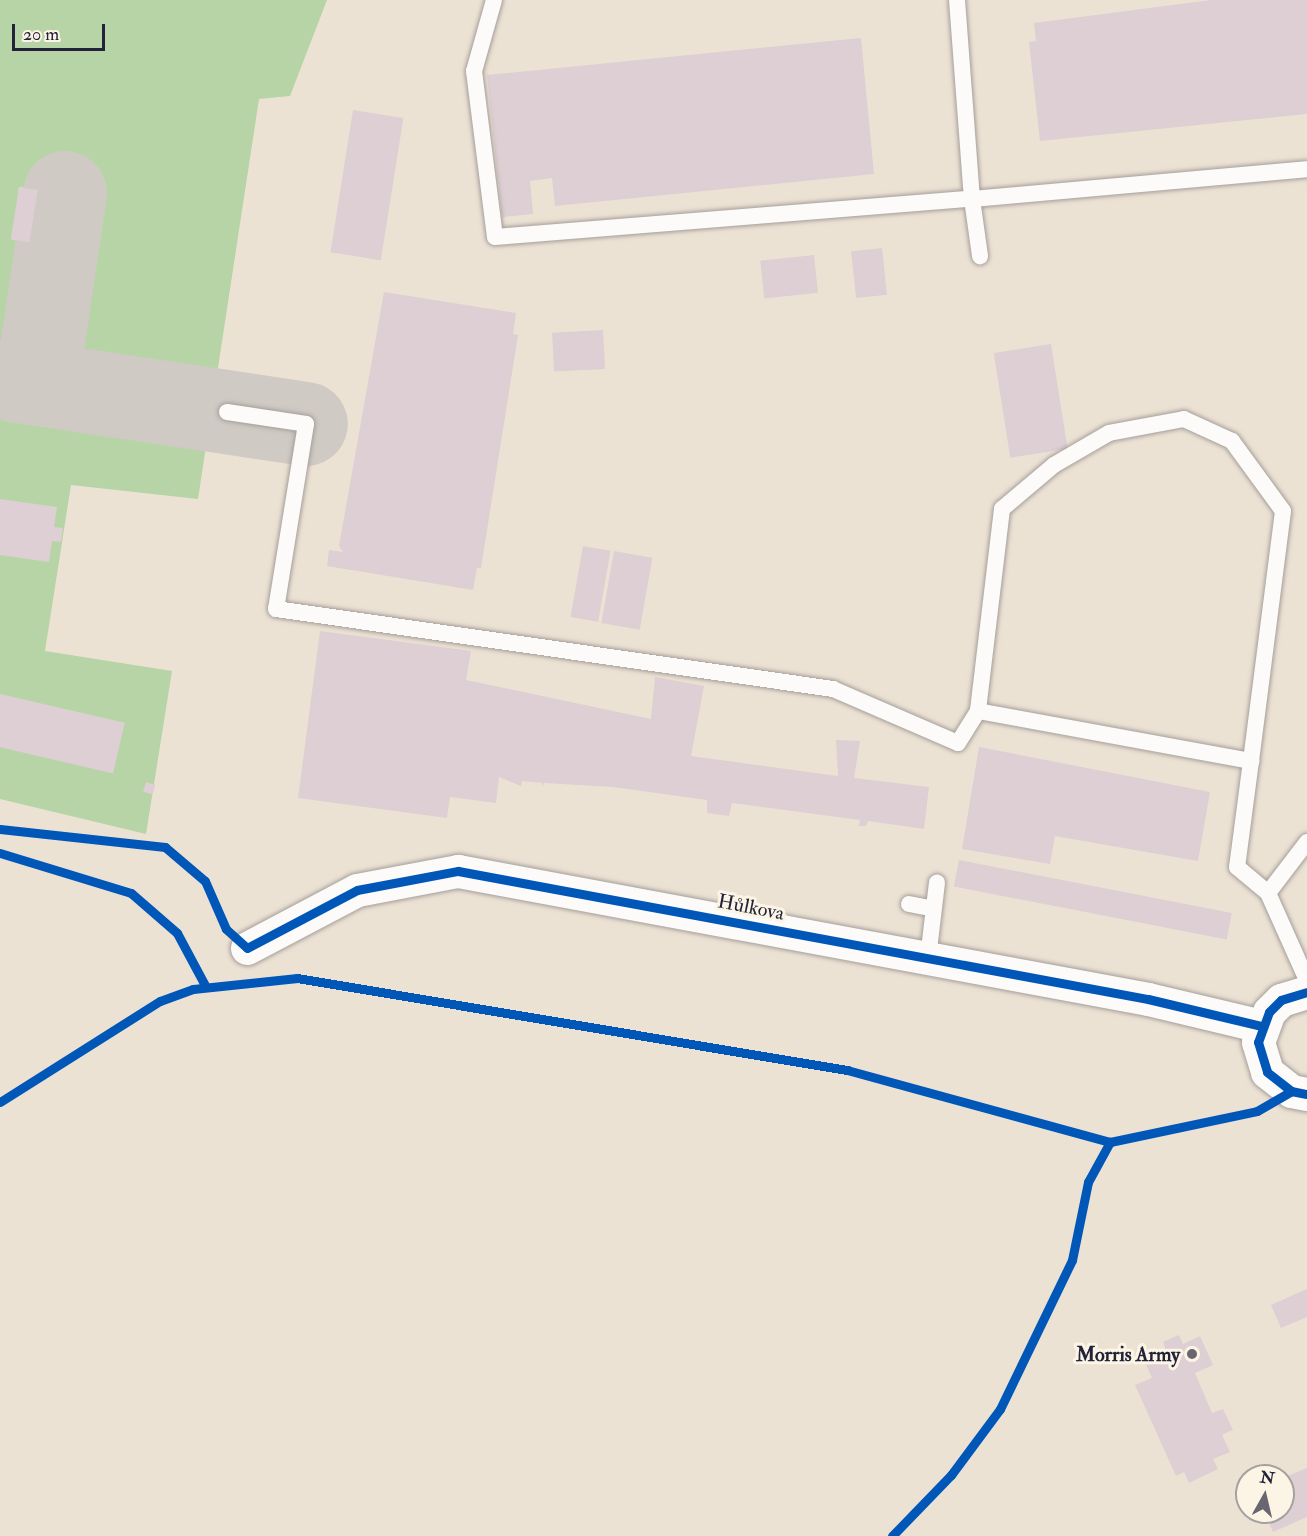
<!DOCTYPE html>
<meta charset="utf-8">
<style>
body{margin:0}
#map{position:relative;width:1307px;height:1536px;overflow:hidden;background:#ece2d4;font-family:"IM FELL Double Pica",serif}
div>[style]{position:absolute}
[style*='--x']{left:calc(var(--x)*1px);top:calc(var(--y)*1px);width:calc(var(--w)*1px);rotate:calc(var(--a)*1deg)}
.green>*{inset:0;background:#b6d4a5}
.taxiway>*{height:84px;margin:-42px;padding:0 42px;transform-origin:42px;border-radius:42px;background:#d0cac4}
.building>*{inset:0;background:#ddcfd3;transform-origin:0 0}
.roads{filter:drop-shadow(0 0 2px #a59f9a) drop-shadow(0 0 2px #a59f9a)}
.service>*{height:16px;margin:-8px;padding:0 8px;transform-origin:8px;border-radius:8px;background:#fcfbf9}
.minor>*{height:33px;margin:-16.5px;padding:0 16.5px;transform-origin:16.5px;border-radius:16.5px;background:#fcfbf9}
.cycleway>*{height:9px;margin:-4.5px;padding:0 4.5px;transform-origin:4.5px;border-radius:4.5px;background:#0057b8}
.dots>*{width:16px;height:16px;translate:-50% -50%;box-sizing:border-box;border:3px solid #fcf5e5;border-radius:50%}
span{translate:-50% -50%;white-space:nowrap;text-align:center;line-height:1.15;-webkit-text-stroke:6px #fcf5e5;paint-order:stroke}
.street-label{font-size:20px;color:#22223b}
.poi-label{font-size:20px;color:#22223b;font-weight:700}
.right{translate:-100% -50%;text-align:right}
.north{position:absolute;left:1235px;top:1464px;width:60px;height:60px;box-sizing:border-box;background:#fcf5e5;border:2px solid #a5a1a1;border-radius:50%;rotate:8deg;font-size:16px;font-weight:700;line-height:24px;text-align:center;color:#22223b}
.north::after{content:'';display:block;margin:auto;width:21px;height:27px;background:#696571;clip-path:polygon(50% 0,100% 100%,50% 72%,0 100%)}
.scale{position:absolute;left:12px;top:24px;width:93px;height:27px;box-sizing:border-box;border:3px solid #22223b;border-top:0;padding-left:8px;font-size:18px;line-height:21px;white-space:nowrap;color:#22223b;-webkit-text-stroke:4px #fcf5e5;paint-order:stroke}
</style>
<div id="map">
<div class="green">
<i style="clip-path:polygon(evenodd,0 0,327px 0,290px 96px,259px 99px,198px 499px,71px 485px,45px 651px,172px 671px,146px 834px,0 799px,0 0,19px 187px,38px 190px,31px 242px,13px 240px,19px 187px)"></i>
</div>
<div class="taxiway">
<i style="--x:65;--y:193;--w:171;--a:98.4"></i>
<i style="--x:40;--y:362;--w:29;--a:139"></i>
<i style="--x:18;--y:381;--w:291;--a:8.5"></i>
</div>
<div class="building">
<i style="clip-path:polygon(1211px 0,1307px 0,1307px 114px,1040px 141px,1029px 42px,1036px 41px,1034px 23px)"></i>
<i style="clip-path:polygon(861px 38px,874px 174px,555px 206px,552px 178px,530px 181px,533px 214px,502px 217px,487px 75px)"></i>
<i style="left:353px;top:110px;width:51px;height:144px;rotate:9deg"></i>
<i style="left:19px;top:187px;width:19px;height:53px;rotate:9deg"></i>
<i style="left:882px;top:248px;width:47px;height:31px;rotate:84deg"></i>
<i style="left:814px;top:255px;width:38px;height:54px;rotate:84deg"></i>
<i style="clip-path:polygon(384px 292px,516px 313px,513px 334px,518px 335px,481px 568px,477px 568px,473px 590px,327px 566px,329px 550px,343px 552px,339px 546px)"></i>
<i style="left:603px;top:330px;width:39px;height:51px;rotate:87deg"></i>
<i style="left:1051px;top:344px;width:106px;height:58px;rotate:81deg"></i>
<i style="clip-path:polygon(0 499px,57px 507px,54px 527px,63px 528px,61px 542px,52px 541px,49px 562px,0 555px)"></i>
<i style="left:583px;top:546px;width:28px;height:72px;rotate:10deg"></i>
<i style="left:614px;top:551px;width:39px;height:73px;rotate:10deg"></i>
<i style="clip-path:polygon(320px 631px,471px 651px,466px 680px,651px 719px,655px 677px,704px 686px,691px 756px,838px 776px,836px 740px,860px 741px,854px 778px,929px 787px,924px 829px,868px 821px,866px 826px,859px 826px,860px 820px,732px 803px,729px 816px,707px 813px,707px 800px,613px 787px,544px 783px,542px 787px,542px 783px,522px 781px,521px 786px,499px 777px,496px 803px,450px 797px,447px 818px,298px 798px)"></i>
<i style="left:0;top:694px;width:128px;height:52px;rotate:13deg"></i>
<i style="clip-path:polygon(979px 747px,1210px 792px,1198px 861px,1055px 836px,1050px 864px,962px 849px)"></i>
<i style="left:146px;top:782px;width:10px;height:10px;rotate:17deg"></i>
<i style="left:959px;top:860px;width:278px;height:27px;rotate:11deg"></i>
<i style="clip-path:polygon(1307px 1289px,1307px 1317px,1281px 1328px,1271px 1305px)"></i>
<i style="clip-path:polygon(1179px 1335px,1183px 1344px,1200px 1336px,1213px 1365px,1195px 1373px,1212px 1413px,1223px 1409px,1233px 1430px,1222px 1435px,1230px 1452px,1213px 1459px,1218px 1469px,1189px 1483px,1184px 1472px,1176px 1476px,1135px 1385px,1152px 1378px,1145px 1362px,1166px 1350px,1163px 1342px)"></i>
<i style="clip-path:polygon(1307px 1468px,1307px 1517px,1273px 1532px,1264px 1512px,1283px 1512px,1283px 1478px)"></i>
</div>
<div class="roads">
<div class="service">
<i style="--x:494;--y:0;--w:74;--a:105.7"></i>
<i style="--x:474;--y:71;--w:167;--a:82.8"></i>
<i style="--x:495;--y:237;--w:479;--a:-4.6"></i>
<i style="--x:972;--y:199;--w:58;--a:82"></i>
<i style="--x:957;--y:0;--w:200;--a:85.7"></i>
<i style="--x:972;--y:199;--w:336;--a:-5.1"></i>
<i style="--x:227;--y:412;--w:80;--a:8.6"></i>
<i style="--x:306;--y:424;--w:187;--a:99.2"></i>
<i style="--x:276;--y:609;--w:563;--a:8.17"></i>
<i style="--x:833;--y:689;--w:136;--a:23.4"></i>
<i style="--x:958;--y:743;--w:38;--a:-58"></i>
<i style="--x:978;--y:711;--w:278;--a:10.4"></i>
<i style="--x:1251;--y:761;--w:252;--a:-82.7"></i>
<i style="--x:1283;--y:511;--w:87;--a:-126.1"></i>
<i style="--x:1232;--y:441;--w:53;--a:-155.4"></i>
<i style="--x:1184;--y:419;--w:76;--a:169.4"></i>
<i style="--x:1109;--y:433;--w:64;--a:149.8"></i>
<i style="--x:1054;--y:465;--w:68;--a:139.8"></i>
<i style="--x:1002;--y:509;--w:203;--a:96.8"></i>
<i style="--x:1251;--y:761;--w:107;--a:97.5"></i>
<i style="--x:1237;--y:867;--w:40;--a:40"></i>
<i style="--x:1307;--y:842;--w:64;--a:127.4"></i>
<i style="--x:1268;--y:893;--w:95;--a:65.9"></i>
<i style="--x:909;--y:904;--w:25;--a:11"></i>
<i style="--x:928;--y:958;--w:76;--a:-83.2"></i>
</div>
<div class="minor">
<i style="--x:247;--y:948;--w:124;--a:-27.8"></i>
<i style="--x:357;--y:890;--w:103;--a:-10.7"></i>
<i style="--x:458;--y:871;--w:702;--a:10.51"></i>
<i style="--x:1148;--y:999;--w:116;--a:13.4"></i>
<i style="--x:1307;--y:992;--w:27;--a:163"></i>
<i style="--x:1281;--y:1000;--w:17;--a:135"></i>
<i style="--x:1269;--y:1012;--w:32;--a:110"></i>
<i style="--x:1258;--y:1042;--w:31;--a:73"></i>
<i style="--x:1267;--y:1072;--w:31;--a:38"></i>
<i style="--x:1291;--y:1091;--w:16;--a:11"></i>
</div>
</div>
<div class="cycleway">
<i style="--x:0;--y:829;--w:166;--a:6.2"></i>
<i style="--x:165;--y:847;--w:52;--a:40.4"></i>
<i style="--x:205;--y:881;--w:52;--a:66.4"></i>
<i style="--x:226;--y:929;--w:28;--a:42"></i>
<i style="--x:247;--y:948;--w:124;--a:-27.8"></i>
<i style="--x:357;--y:890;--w:103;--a:-10.7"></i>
<i style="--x:458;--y:871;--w:702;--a:10.51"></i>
<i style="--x:1148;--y:999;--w:116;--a:13.4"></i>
<i style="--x:0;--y:853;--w:137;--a:17"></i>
<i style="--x:131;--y:893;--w:61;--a:41"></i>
<i style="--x:177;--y:933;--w:61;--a:61.8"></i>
<i style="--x:1307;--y:992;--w:27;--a:163"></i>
<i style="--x:1281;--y:1000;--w:17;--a:135"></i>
<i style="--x:1269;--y:1012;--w:32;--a:110"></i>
<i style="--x:1258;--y:1042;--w:31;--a:73"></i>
<i style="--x:1267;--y:1072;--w:31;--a:38"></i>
<i style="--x:1291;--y:1091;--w:16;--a:11"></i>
<i style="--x:0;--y:1102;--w:189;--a:-32.3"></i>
<i style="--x:160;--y:1001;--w:35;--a:-20"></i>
<i style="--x:193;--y:989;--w:105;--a:-6"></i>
<i style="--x:297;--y:978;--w:558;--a:9.5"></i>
<i style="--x:847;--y:1070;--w:273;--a:15.3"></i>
<i style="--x:892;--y:1536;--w:85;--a:-46"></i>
<i style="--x:951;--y:1475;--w:82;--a:-53.4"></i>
<i style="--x:1000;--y:1409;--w:165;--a:-64.2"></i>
<i style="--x:1072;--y:1260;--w:80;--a:-78.4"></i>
<i style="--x:1088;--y:1182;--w:46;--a:-61.2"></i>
<i style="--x:1110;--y:1142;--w:150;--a:-11.9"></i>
<i style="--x:1257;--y:1111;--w:39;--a:-30"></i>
</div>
<div class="dots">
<i style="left:1192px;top:1354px;background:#696571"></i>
</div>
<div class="street-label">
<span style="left:751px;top:907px;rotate:11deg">Hůlkova</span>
</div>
<div class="poi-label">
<span class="right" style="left:1180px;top:1354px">Morris Army</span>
</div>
<div class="north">N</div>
<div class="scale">20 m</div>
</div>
